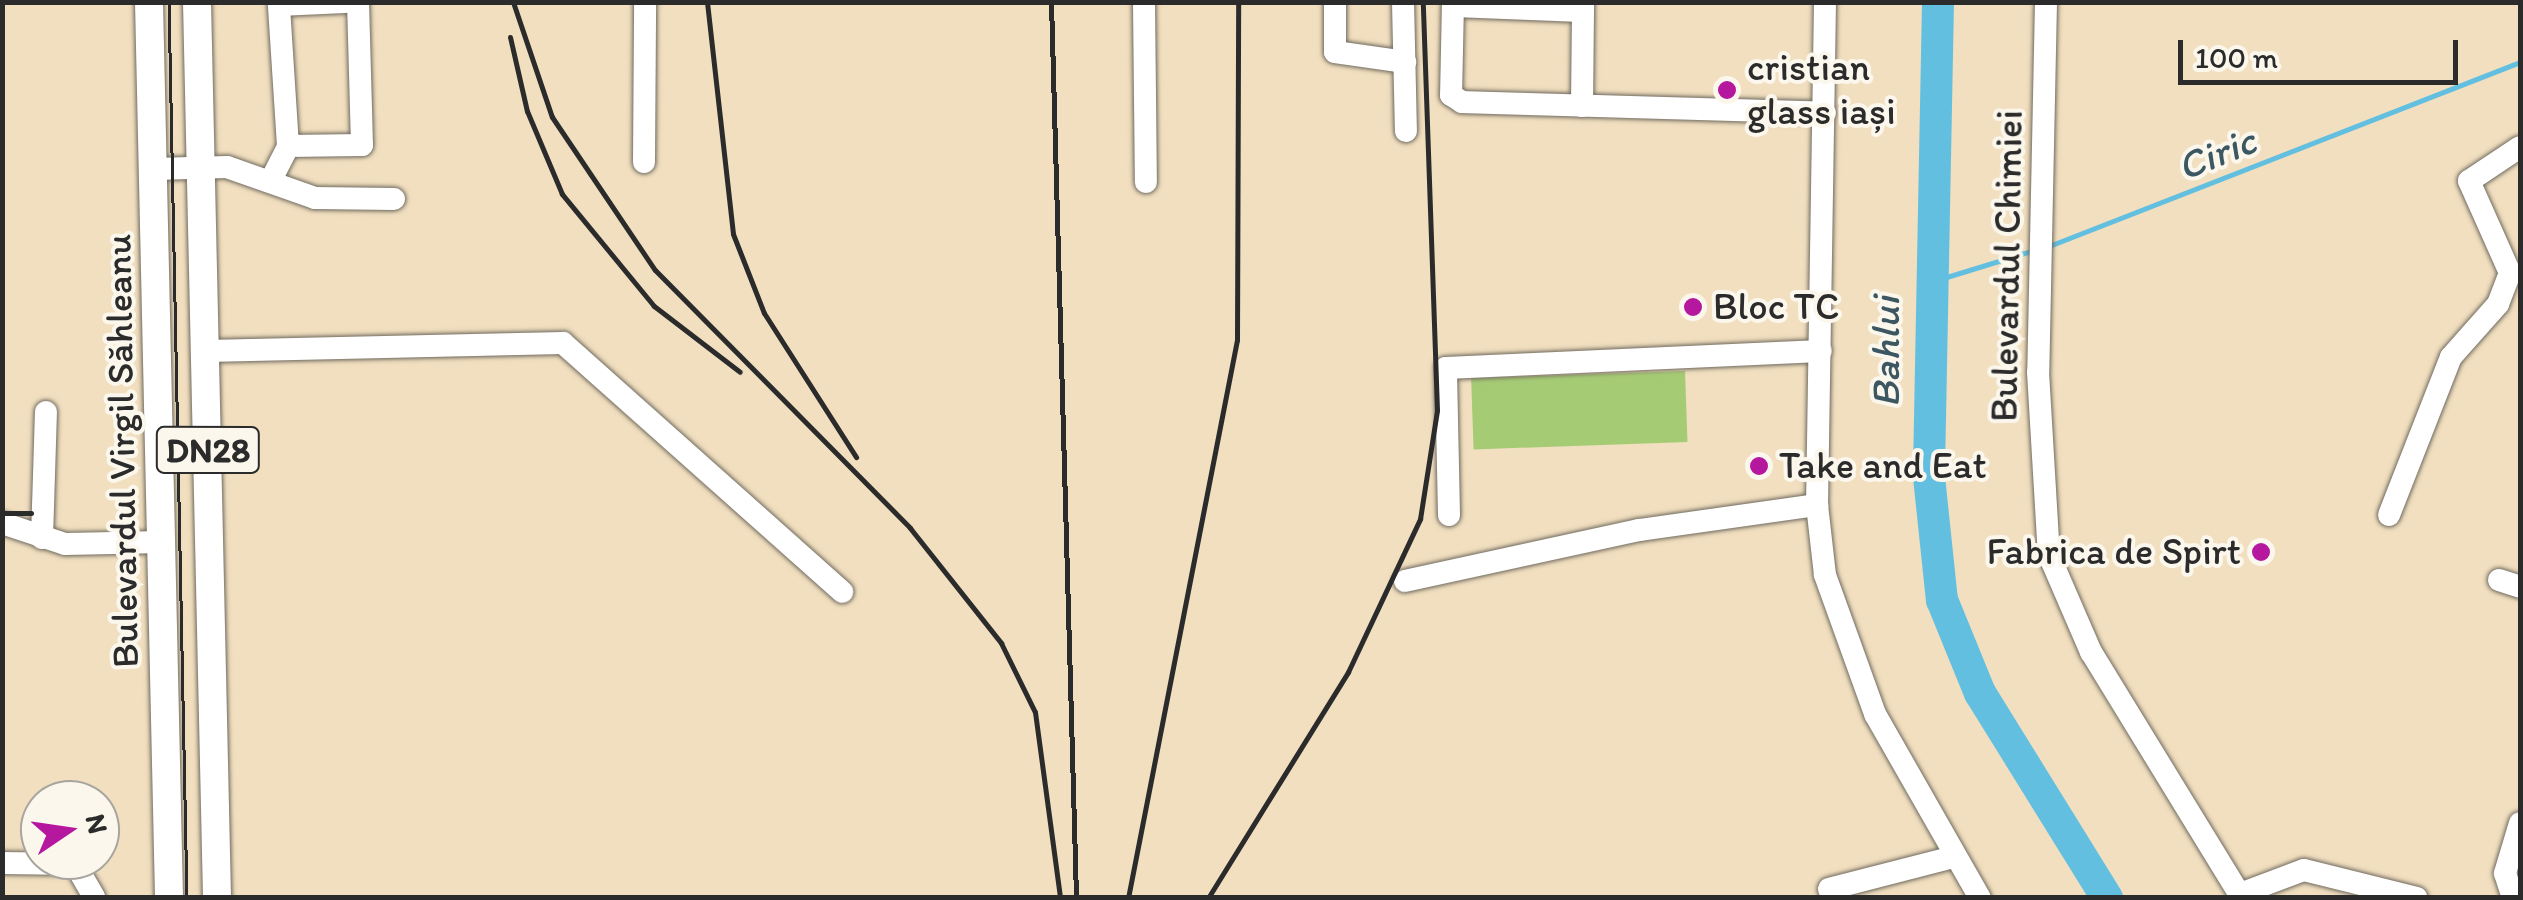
<!DOCTYPE html>
<meta charset="utf-8">
<style>
body{margin:0}
#map{position:relative;width:2523px;height:900px;overflow:hidden;background:#f1dfbf;font-family:Itim,sans-serif}
div>[style]{position:absolute}
[style*='--x']{left:calc(var(--x)*1px);top:calc(var(--y)*1px);width:calc(var(--w)*1px);rotate:calc(var(--a)*1deg)}
.green>*{inset:0;background:#a6cb75;transform-origin:0 0}
.stream>*{height:5px;margin:-2.5px;padding:0 2.5px;transform-origin:2.5px;border-radius:2.5px;background:#62bfe0}
.river>*{height:32px;margin:-16px;padding:0 16px;transform-origin:16px;border-radius:16px;background:#62bfe0}
.roads{filter:drop-shadow(0 0 2px #706a5f) drop-shadow(0 0 2px #706a5f)}
.minor>*{height:22px;margin:-11px;padding:0 11px;transform-origin:11px;border-radius:11px;background:#fff}
.major>*{height:28px;margin:-14px;padding:0 14px;transform-origin:14px;border-radius:14px;background:#fff}
.tram>*{height:2.5px;margin:-1.25px;padding:0 1.25px;transform-origin:1.25px;border-radius:1.25px;background:#2b2b2b}
.rail>*{height:5px;margin:-2.5px;padding:0 2.5px;transform-origin:2.5px;border-radius:2.5px;background:#2b2b2b}
.dots>*{width:28px;height:28px;translate:-50% -50%;box-sizing:border-box;border:5px solid #fbf7ec;border-radius:50%}
span{translate:-50% -50%;white-space:nowrap;text-align:center;line-height:1.15;-webkit-text-stroke:8px #fbf7ec;paint-order:stroke}
.shield-label span{padding:2px 8px;background:#fbf7ec;border:2px solid;border-radius:8px;-webkit-text-stroke-width:0}
.shield-label{font-size:35px;color:#2b2b2b;font-weight:700}
.poi-label{font-size:38px;color:#2b2b2b}
.left{translate:0 -50%;text-align:left}
.right{translate:-100% -50%;text-align:right}
.street-label{font-size:38px;color:#2b2b2b}
.water-label{font-size:40px;color:#3c5761;font-style:italic}
.frame{position:absolute;inset:0;border:5px solid #2b2b2b;pointer-events:none}
.north{position:absolute;left:20px;top:780px;width:100px;height:100px;box-sizing:border-box;background:#fbf7ec;border:2px solid #a8a59f;border-radius:50%;rotate:77deg;font-size:28px;font-weight:700;line-height:40px;text-align:center;color:#2b2b2b}
.north::after{content:'';display:block;margin:auto;width:35px;height:45px;background:#b5179e;clip-path:polygon(50% 0,100% 100%,50% 72%,0 100%)}
.scale{position:absolute;left:2178px;top:40px;width:280px;height:45px;box-sizing:border-box;border:5px solid #2b2b2b;border-top:0;padding-left:12px;font-size:30px;line-height:35px;white-space:nowrap;color:#2b2b2b;-webkit-text-stroke:8px #fbf7ec;paint-order:stroke}
</style>
<div id="map">
<div class="green">
<i style="left:1685px;top:371px;width:71px;height:214px;rotate:88deg"></i>
</div>
<div class="stream">
<i style="--x:2049;--y:246;--w:506;--a:-21.34"></i>
<i style="--x:1927;--y:283;--w:112;--a:-17.1"></i>
</div>
<div class="river">
<i style="--x:1938;--y:2;--w:475;--a:91.1"></i>
<i style="--x:1929;--y:477;--w:124;--a:84"></i>
<i style="--x:1942;--y:600;--w:100;--a:67.8"></i>
<i style="--x:1980;--y:693;--w:241;--a:58.2"></i>
</div>
<div class="roads">
<div class="minor">
<i style="--x:1144;--y:2;--w:180;--a:89.4"></i>
<i style="--x:1335;--y:2;--w:50;--a:90"></i>
<i style="--x:1335;--y:52;--w:71;--a:8.1"></i>
<i style="--x:1403;--y:2;--w:129;--a:88.7"></i>
<i style="--x:1453;--y:2;--w:93;--a:91.2"></i>
<i style="--x:1451;--y:95;--w:13;--a:32"></i>
<i style="--x:1462;--y:102;--w:363;--a:1.7"></i>
<i style="--x:1825;--y:2;--w:503;--a:90.91"></i>
<i style="--x:1817;--y:505;--w:70;--a:83.5"></i>
<i style="--x:1825;--y:575;--w:148;--a:70.2"></i>
<i style="--x:1875;--y:714;--w:212;--a:60.3"></i>
<i style="--x:2046;--y:2;--w:370;--a:91.2"></i>
<i style="--x:2038;--y:372;--w:183;--a:86.6"></i>
<i style="--x:2049;--y:555;--w:106;--a:66.6"></i>
<i style="--x:2091;--y:652;--w:289;--a:58.5"></i>
<i style="--x:1453;--y:6;--w:130;--a:2.2"></i>
<i style="--x:1582;--y:106;--w:104;--a:-89.4"></i>
<i style="--x:288;--y:146;--w:74;--a:-0.8"></i>
<i style="--x:362;--y:145;--w:143;--a:-91.6"></i>
<i style="--x:644;--y:162;--w:160;--a:-89.6"></i>
<i style="--x:154;--y:169;--w:73;--a:-1.6"></i>
<i style="--x:227;--y:167;--w:93;--a:19.4"></i>
<i style="--x:315;--y:198;--w:79;--a:0.7"></i>
<i style="--x:271;--y:180;--w:38;--a:-63"></i>
<i style="--x:288;--y:146;--w:141;--a:-93.7"></i>
<i style="--x:279;--y:5;--w:66;--a:-2.6"></i>
<i style="--x:206;--y:351;--w:357;--a:-1.3"></i>
<i style="--x:563;--y:343;--w:374;--a:41.7"></i>
<i style="--x:1449;--y:515;--w:147;--a:-91.2"></i>
<i style="--x:1446;--y:368;--w:375;--a:-2.6"></i>
<i style="--x:2389;--y:515;--w:170;--a:-68.6"></i>
<i style="--x:2451;--y:357;--w:71;--a:-48.4"></i>
<i style="--x:2498;--y:304;--w:33;--a:-69"></i>
<i style="--x:2510;--y:273;--w:101;--a:-114"></i>
<i style="--x:2469;--y:181;--w:61;--a:-33.7"></i>
<i style="--x:2;--y:523;--w:66;--a:18.4"></i>
<i style="--x:65;--y:544;--w:97;--a:-1.2"></i>
<i style="--x:42;--y:538;--w:126;--a:-88.2"></i>
<i style="--x:2499;--y:580;--w:22;--a:18"></i>
<i style="--x:1405;--y:581;--w:239;--a:-12.3"></i>
<i style="--x:1639;--y:530;--w:180;--a:-8"></i>
<i style="--x:2;--y:863;--w:73;--a:0.8"></i>
<i style="--x:75;--y:864;--w:39;--a:60"></i>
<i style="--x:1829;--y:889;--w:129;--a:-14.4"></i>
<i style="--x:2240;--y:894;--w:68;--a:-20.6"></i>
<i style="--x:2304;--y:870;--w:116;--a:13.9"></i>
<i style="--x:2513;--y:898;--w:26;--a:-108"></i>
<i style="--x:2505;--y:873;--w:52;--a:-73.3"></i>
</div>
<div class="major">
<i style="--x:149;--y:2;--w:896;--a:88.72"></i>
<i style="--x:197;--y:2;--w:896;--a:88.72"></i>
</div>
</div>
<div class="tram">
<i style="--x:169;--y:2;--w:896;--a:88.85"></i>
</div>
<div class="rail">
<i style="--x:513;--y:2;--w:121;--a:71.3"></i>
<i style="--x:552;--y:117;--w:184;--a:56.1"></i>
<i style="--x:655;--y:270;--w:363;--a:45.3"></i>
<i style="--x:910;--y:528;--w:147;--a:51.6"></i>
<i style="--x:1001;--y:643;--w:77;--a:63.8"></i>
<i style="--x:1035;--y:712;--w:188;--a:82.3"></i>
<i style="--x:707;--y:2;--w:233;--a:83.6"></i>
<i style="--x:733;--y:234;--w:85;--a:68.6"></i>
<i style="--x:764;--y:313;--w:171;--a:57.4"></i>
<i style="--x:1051;--y:2;--w:896;--a:88.4"></i>
<i style="--x:510;--y:37;--w:76;--a:77.1"></i>
<i style="--x:527;--y:111;--w:90;--a:67.1"></i>
<i style="--x:562;--y:194;--w:145;--a:50.6"></i>
<i style="--x:654;--y:306;--w:108;--a:37.5"></i>
<i style="--x:2;--y:513;--w:29;--a:0"></i>
<i style="--x:1128;--y:898;--w:569;--a:-78.95"></i>
<i style="--x:1237;--y:340;--w:338;--a:-89.8"></i>
<i style="--x:1208;--y:898;--w:266;--a:-58.2"></i>
<i style="--x:1348;--y:672;--w:169;--a:-64.8"></i>
<i style="--x:1420;--y:519;--w:110;--a:-81.1"></i>
<i style="--x:1437;--y:410;--w:408;--a:-92"></i>
</div>
<div class="dots">
<i style="left:1727px;top:90px;background:#b5179e"></i>
<i style="left:1693px;top:307px;background:#b5179e"></i>
<i style="left:1759px;top:466px;background:#b5179e"></i>
<i style="left:2261px;top:552px;background:#b5179e"></i>
</div>
<div class="shield-label">
<span style="left:208px;top:450px">DN28</span>
</div>
<div class="poi-label">
<span class="left" style="left:1747px;top:90px">cristian<br>glass iași</span>
<span class="left" style="left:1713px;top:307px">Bloc TC</span>
<span class="left" style="left:1779px;top:466px">Take and Eat</span>
<span class="right" style="left:2241px;top:552px">Fabrica de Spirt</span>
</div>
<div class="street-label">
<span style="left:2007px;top:266px;rotate:-89deg">Bulevardul Chimiei</span>
<span style="left:122px;top:451px;rotate:-91deg">Bulevardul Virgil Săhleanu</span>
</div>
<div class="water-label">
<span style="left:2216px;top:153px;rotate:-22deg">Ciric</span>
<span style="left:1885px;top:352px;rotate:-90deg">Bahlui</span>
</div>
<div class="frame"></div>
<div class="north">N</div>
<div class="scale">100 m</div>
</div>
